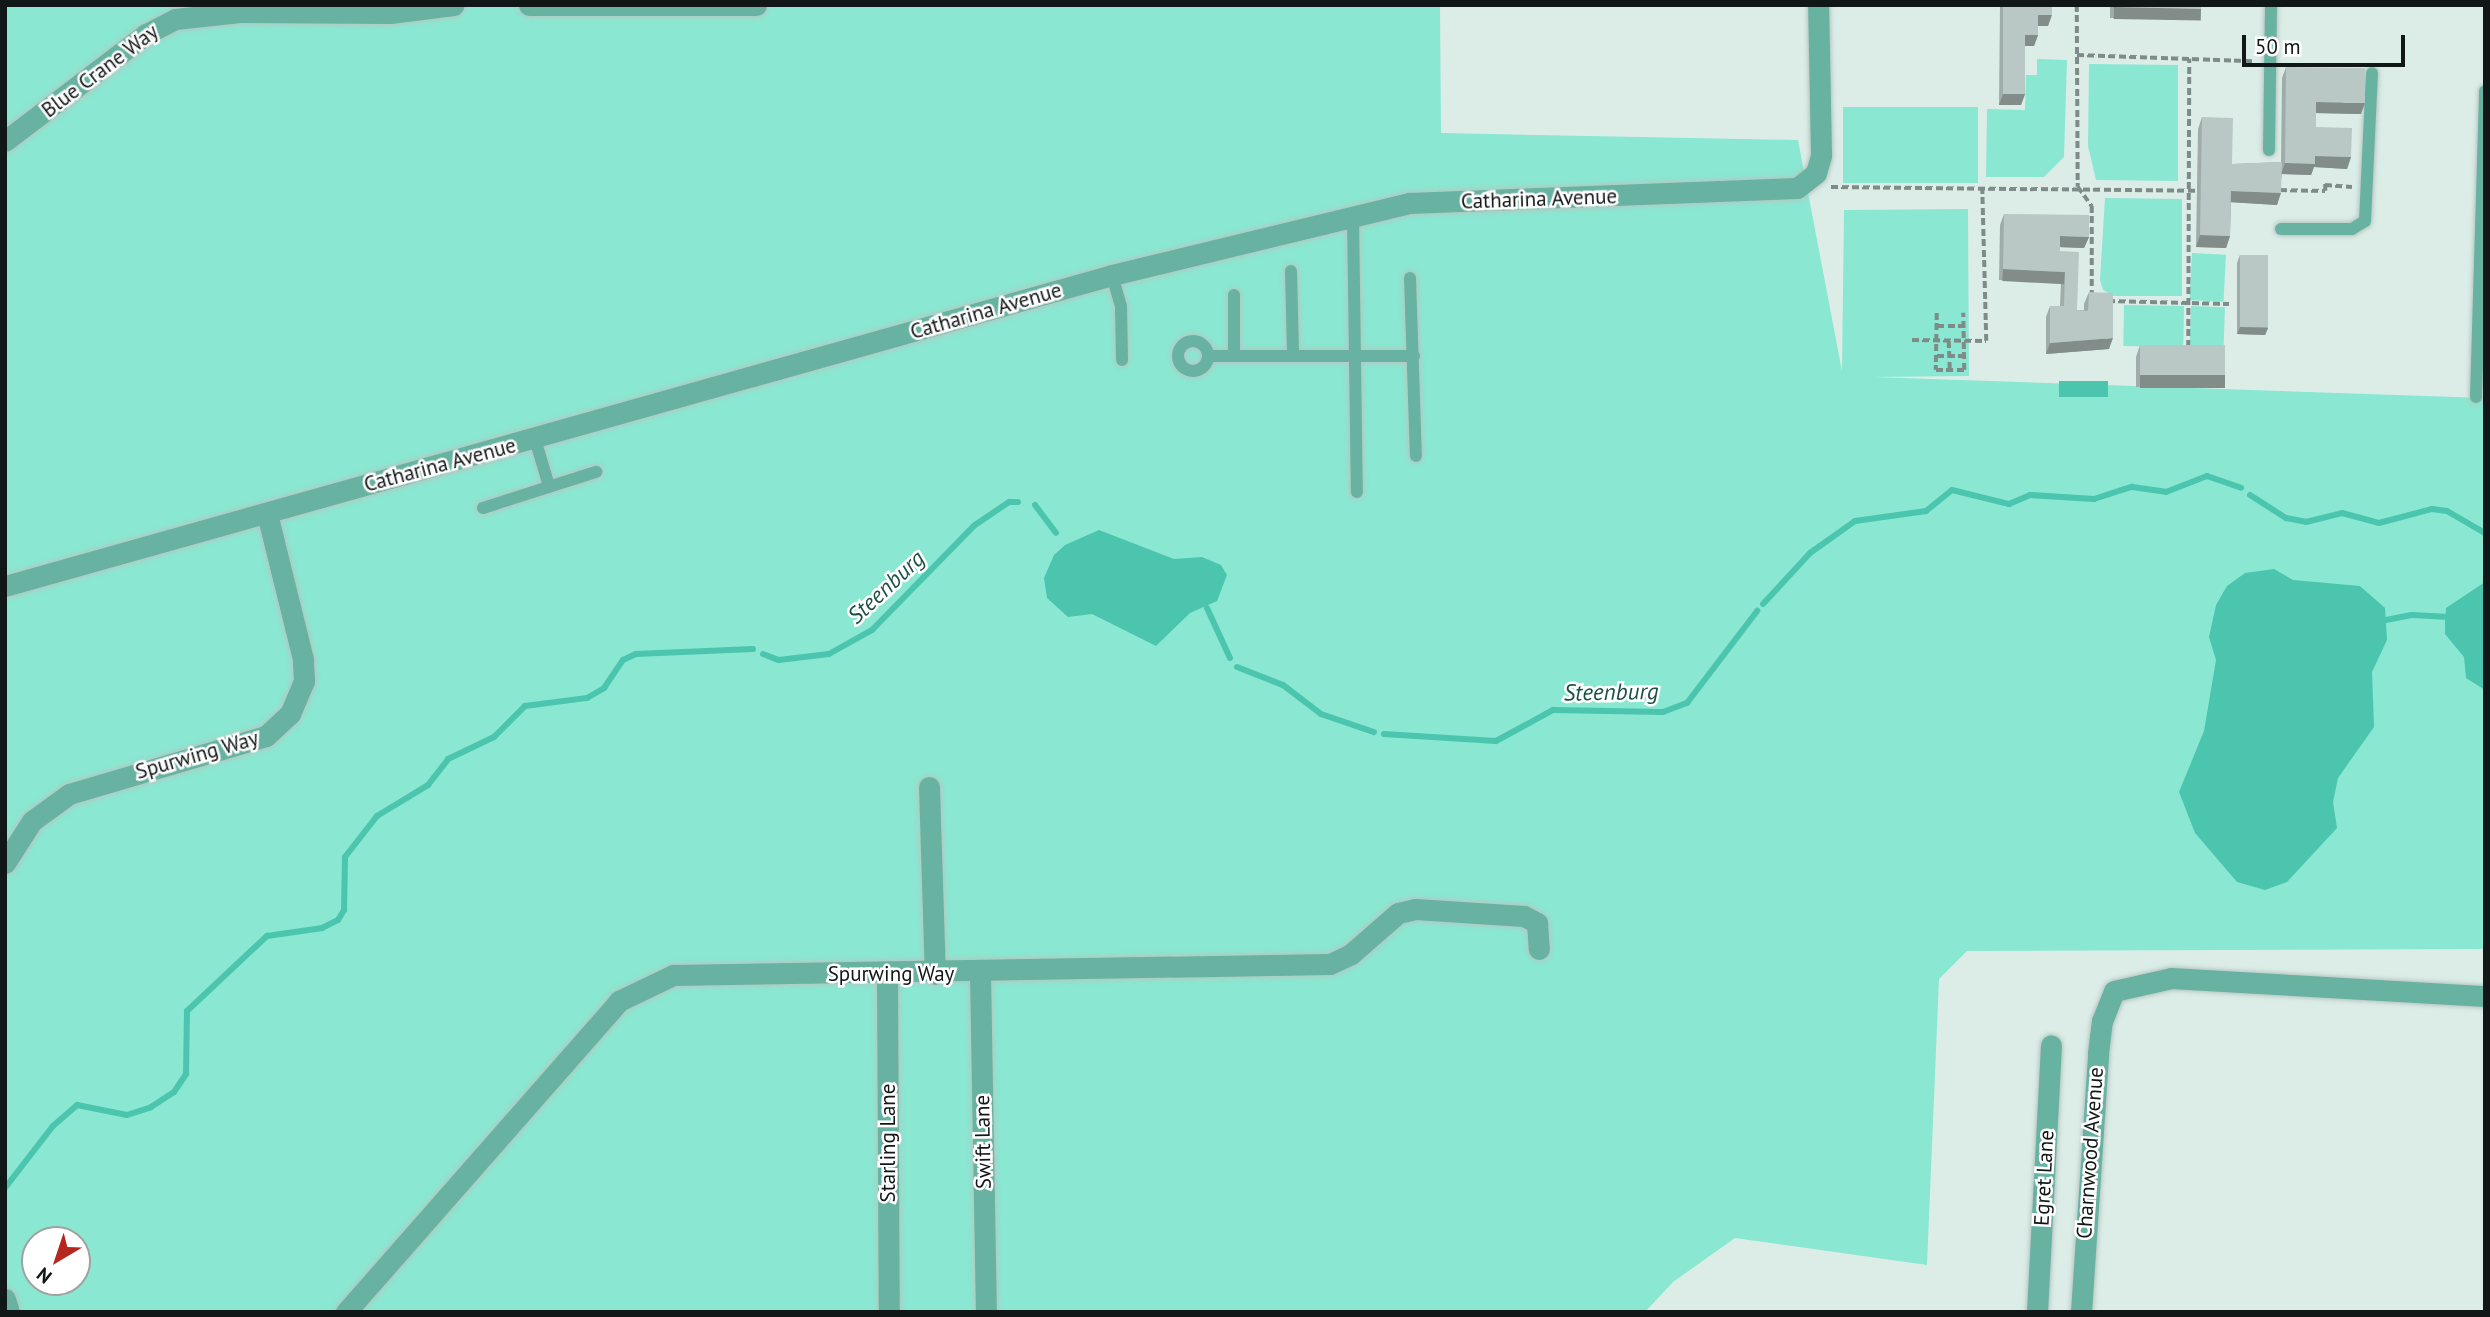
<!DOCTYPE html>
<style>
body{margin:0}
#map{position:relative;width:2490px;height:1317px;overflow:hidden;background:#dcede8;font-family:"PT Sans",sans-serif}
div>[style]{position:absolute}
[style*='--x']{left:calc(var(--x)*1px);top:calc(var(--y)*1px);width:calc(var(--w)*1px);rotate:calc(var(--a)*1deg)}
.green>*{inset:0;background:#8ae7d2;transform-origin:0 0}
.water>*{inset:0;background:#4cc5ae;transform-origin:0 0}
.stream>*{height:6px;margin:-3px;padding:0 3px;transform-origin:3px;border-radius:3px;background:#4cc5ae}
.path>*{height:3.5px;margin-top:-1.75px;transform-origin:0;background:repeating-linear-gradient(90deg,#7f8b88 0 7px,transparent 0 10.5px)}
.roads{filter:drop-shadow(0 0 2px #b7c6c2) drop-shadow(0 0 2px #b7c6c2)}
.lane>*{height:12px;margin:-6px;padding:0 6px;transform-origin:6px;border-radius:6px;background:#68b2a1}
.lane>.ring{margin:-6px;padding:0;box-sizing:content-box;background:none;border:12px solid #68b2a1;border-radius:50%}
.street>*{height:21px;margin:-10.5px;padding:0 10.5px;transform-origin:10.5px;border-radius:10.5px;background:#68b2a1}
.wall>*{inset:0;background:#9faca9}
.shaded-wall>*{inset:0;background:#828c89;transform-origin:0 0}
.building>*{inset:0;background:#b9c8c4;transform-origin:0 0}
span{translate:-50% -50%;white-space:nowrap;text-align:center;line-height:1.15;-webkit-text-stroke:5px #fff;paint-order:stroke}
.street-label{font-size:21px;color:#111716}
.water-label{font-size:23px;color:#1c4f46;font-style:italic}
.frame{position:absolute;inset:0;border:7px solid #111716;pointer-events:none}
.north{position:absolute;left:21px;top:1226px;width:70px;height:70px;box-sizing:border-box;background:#fff;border:2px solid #a0a2a2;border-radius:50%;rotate:219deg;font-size:19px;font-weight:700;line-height:28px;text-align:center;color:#111716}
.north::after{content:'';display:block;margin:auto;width:24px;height:32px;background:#b62720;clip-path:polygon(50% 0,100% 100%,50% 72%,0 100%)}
.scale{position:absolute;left:2242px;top:35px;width:163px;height:32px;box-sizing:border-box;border:4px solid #111716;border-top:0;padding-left:9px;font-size:21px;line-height:24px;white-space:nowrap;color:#111716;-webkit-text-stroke:5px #fff;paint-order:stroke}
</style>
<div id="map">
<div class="green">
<i style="clip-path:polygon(evenodd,5px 5px,1440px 5px,1441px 133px,1798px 140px,1842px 371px,1844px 210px,1968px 209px,1969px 376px,1873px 377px,2485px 398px,2485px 949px,1967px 951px,1939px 979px,1927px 1265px,1735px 1238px,1673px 1282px,1645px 1312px,5px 1312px,5px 5px,35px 1240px,77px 1240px,77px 1282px,35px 1282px,35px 1240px)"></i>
<i style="clip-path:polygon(2037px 59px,2067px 60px,2064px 157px,2044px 177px,1986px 177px,1987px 109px,2025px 110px,2026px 75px,2037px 75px)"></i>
<i style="clip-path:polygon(2089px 64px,2178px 65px,2178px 181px,2096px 180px,2088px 146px)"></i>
<i style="left:1843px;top:107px;width:135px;height:76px"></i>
<i style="clip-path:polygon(2105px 198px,2182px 199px,2182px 296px,2114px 296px,2103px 290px,2100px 280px)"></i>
<i style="left:2192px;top:253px;width:34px;height:47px;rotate:3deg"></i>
<i style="left:2124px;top:305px;width:60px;height:41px;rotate:1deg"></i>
<i style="left:2191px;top:306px;width:34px;height:41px;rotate:2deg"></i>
</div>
<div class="water">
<i style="left:2108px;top:381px;width:16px;height:49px;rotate:90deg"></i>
<i style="clip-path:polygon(1099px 530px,1174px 559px,1202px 557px,1221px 565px,1227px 575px,1217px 601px,1190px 613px,1156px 646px,1092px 614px,1068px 617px,1047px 598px,1044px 578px,1054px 555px,1065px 545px)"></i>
<i style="clip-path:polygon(2274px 569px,2293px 580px,2360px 586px,2385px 608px,2387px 640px,2372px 672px,2374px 727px,2338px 778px,2333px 802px,2337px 828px,2287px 882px,2265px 890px,2237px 882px,2195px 833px,2179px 792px,2204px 731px,2216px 660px,2209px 637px,2216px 605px,2227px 586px,2245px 573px)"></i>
<i style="clip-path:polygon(2485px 582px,2485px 690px,2466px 678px,2464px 657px,2445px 634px,2445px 621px,2446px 608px)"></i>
</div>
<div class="stream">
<i style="--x:2250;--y:495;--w:43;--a:32.6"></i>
<i style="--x:2286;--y:518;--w:20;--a:11"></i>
<i style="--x:2306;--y:522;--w:37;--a:-14"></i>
<i style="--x:2342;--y:513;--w:38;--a:15"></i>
<i style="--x:2379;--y:523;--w:55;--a:-14.8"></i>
<i style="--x:2432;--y:509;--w:15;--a:8"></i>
<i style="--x:2447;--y:511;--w:44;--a:30.1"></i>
<i style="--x:1035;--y:505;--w:35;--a:53"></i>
<i style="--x:1763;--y:604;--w:69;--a:-47.3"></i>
<i style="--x:1810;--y:553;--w:55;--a:-35.4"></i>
<i style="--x:1855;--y:521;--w:72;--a:-8"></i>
<i style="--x:1926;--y:511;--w:33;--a:-39"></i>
<i style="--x:1952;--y:490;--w:59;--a:13.8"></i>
<i style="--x:2009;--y:504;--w:23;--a:-23"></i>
<i style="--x:2030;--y:495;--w:64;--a:3.6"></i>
<i style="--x:2094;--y:499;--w:40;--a:-18"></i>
<i style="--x:2132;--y:487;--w:34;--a:8"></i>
<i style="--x:2166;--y:492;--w:44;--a:-21.3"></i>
<i style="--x:2207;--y:476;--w:36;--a:19"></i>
<i style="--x:1207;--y:608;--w:55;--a:65.3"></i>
<i style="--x:2386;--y:620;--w:26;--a:-11"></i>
<i style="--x:2412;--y:615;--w:33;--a:3"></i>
<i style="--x:763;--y:654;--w:17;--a:21"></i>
<i style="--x:779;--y:660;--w:50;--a:-6.8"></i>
<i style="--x:829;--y:654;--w:49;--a:-29.2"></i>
<i style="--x:872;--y:630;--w:147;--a:-45.6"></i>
<i style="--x:975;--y:525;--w:41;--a:-34.1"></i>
<i style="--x:1009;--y:502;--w:9;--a:0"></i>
<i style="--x:1237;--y:667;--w:49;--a:21.4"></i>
<i style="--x:1283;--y:685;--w:48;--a:37.3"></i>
<i style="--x:1321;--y:714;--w:56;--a:18.8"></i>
<i style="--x:1384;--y:734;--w:112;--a:3.6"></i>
<i style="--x:1496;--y:741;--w:65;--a:-28.5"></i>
<i style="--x:1553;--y:710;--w:110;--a:1"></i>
<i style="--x:1663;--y:712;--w:26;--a:-21"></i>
<i style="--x:1687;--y:703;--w:116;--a:-52.7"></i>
<i style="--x:5;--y:1188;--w:78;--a:-52.3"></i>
<i style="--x:53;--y:1126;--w:32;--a:-41"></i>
<i style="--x:77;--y:1105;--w:51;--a:11.3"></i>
<i style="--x:127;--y:1115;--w:25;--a:-18"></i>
<i style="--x:151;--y:1107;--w:27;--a:-33"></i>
<i style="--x:174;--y:1092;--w:22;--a:-56"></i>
<i style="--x:186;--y:1074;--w:63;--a:-89.1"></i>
<i style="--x:187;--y:1011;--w:110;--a:-43.2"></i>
<i style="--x:267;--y:936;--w:56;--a:-8.3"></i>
<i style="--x:322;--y:928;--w:18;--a:-27"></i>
<i style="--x:338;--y:920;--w:12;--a:-59"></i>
<i style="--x:344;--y:910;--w:53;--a:-88.9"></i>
<i style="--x:345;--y:857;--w:52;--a:-52"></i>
<i style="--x:377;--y:816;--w:60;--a:-31.3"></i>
<i style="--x:428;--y:785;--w:33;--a:-52"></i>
<i style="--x:448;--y:759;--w:51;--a:-25.6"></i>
<i style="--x:494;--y:737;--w:44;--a:-45"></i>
<i style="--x:525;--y:706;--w:63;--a:-7.4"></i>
<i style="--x:587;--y:698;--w:20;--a:-30"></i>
<i style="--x:604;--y:688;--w:34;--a:-56"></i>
<i style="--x:623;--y:660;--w:14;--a:-25"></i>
<i style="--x:636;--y:654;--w:117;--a:-2.4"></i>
</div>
<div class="path">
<i style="--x:2077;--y:5;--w:182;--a:89.7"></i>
<i style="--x:2078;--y:187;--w:24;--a:54"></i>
<i style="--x:2092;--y:206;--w:90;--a:90"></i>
<i style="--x:2077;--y:55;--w:176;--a:2"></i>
<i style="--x:2325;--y:185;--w:27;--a:4"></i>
<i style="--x:1831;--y:187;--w:366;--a:0.6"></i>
<i style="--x:2280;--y:190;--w:45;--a:1.3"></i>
<i style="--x:2325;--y:191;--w:10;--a:-90"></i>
<i style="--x:2108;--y:301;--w:121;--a:1.4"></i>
<i style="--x:1937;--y:313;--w:57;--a:91"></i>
<i style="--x:1936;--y:370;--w:28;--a:0"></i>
<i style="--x:1964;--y:370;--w:57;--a:-91"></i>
<i style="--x:1937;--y:326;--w:26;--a:0"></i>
<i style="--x:1912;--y:340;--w:74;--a:0.8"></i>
<i style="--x:1986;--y:341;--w:156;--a:-91.5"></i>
<i style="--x:1949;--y:341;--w:29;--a:88"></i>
<i style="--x:2188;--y:347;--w:288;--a:-89.8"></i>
<i style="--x:1937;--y:356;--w:26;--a:0"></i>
</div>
<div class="roads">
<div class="lane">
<i style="--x:2269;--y:150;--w:145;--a:-89.2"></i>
<i style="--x:1353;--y:216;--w:276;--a:89.2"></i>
<i style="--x:2281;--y:229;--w:71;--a:0"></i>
<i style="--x:2352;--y:229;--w:15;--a:-32"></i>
<i style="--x:2365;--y:221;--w:148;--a:-87.3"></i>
<i style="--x:1291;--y:271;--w:84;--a:88.6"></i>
<i style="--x:1112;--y:275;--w:33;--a:74"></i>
<i style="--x:1121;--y:307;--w:53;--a:88.9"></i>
<i style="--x:1410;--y:278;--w:178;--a:88.1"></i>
<i style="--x:1234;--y:295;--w:60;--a:90"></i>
<i class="ring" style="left:1178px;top:341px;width:18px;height:18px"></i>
<i style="--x:1208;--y:356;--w:206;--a:0"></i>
<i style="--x:2476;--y:397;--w:306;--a:-88.3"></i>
<i style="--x:535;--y:439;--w:49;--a:73.4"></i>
<i style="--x:483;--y:508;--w:119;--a:-17.7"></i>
</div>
<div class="street">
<i style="--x:529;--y:5;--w:227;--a:0"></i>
<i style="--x:5;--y:141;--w:177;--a:-37.2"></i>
<i style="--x:146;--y:34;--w:33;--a:-27"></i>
<i style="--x:175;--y:19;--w:65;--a:-6.1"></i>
<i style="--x:240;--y:12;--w:150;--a:0.4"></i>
<i style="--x:390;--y:13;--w:64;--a:-7.2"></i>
<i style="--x:5;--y:586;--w:1150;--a:-15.69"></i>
<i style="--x:1112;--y:275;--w:306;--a:-13.6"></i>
<i style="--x:1409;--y:203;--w:388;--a:-2.2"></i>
<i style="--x:1797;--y:188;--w:24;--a:-38"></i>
<i style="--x:1816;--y:173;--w:19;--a:-74"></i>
<i style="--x:1821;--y:155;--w:150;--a:-91.1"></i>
<i style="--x:929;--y:787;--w:187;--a:88.2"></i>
<i style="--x:5;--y:863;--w:50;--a:-57.3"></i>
<i style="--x:32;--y:821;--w:46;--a:-36.1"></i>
<i style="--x:69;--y:794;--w:205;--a:-16.4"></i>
<i style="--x:266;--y:736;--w:33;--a:-43"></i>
<i style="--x:290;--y:714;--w:36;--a:-67"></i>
<i style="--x:304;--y:681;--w:22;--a:-93"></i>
<i style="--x:303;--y:659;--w:150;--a:-103.9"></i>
<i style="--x:980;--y:973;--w:339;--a:89"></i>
<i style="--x:887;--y:974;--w:338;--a:89.7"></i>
<i style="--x:5;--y:1299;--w:14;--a:73"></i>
<i style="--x:346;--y:1312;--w:414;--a:-48.7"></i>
<i style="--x:619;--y:1001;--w:60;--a:-25.7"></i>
<i style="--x:673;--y:975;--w:657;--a:-0.96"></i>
<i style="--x:1330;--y:964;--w:23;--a:-25"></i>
<i style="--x:1351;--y:954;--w:62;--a:-41.1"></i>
<i style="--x:1398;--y:913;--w:17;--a:-13"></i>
<i style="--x:1415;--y:909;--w:109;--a:3.7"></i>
<i style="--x:1524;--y:916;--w:15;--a:28"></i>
<i style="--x:1537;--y:923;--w:26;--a:86"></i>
<i style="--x:2037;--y:1312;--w:267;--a:-87"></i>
<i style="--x:2081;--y:1312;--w:260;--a:-86.2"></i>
<i style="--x:2098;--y:1053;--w:32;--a:-83"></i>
<i style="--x:2102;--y:1021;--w:32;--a:-68"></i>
<i style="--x:2114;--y:991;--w:58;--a:-12.8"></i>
<i style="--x:2171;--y:978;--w:315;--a:3.3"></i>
</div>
</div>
<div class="wall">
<i style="clip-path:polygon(2000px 5px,2052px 5px,2048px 26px,2038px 26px,2038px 35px,2034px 46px,2025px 46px,2025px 94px,2021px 105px,1999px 105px)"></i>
<i style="clip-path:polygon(2110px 5px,2201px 5px,2201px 9px,2196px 20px,2110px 18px)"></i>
<i style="clip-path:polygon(2286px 67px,2361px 114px,2316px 113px,2316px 127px,2351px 157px,2347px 169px,2314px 167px,2311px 175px,2282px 174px,2277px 205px,2231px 202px,2230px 236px,2226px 248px,2196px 247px,2198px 129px,2202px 117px,2232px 164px,2281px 162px,2282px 78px)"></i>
<i style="clip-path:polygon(2004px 214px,2089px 237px,2084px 248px,2060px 247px,2060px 251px,2077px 310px,2084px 310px,2084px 304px,2089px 292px,2109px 349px,2046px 354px,2046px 317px,2050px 306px,2060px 306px,2061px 283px,1999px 280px,2000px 225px)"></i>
<i style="clip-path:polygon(2240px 255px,2268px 328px,2265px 335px,2237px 334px,2237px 263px)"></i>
<i style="clip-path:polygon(2140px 345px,2225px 375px,2221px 387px,2136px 387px,2136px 357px)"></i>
</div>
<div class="shaded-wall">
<i style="left:2114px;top:7px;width:87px;height:12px;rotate:1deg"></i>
<i style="clip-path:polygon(2038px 15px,2052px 15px,2048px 26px,2034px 26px)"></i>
<i style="clip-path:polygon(2025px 35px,2038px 35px,2034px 46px,2021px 46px)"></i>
<i style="clip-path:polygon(2003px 94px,2025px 94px,2021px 105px,1999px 105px)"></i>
<i style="clip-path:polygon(2316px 102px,2365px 103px,2361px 114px,2312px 113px)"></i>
<i style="clip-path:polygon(2315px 156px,2351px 157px,2347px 169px,2314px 167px,2311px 175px,2281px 174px,2285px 163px)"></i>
<i style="clip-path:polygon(2231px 191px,2281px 193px,2277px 205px,2227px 202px)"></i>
<i style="clip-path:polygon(2200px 235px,2230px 236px,2226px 248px,2196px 247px)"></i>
<i style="clip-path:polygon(2060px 236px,2089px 237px,2084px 248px,2056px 247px)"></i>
<i style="left:2003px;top:269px;width:62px;height:12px;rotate:3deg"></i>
<i style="clip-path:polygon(2240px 327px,2268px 328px,2265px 335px,2237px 334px)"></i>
<i style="clip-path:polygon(2113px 338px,2109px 349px,2046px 354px,2050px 343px)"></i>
<i style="left:2140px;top:375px;width:85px;height:13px"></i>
</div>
<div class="building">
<i style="clip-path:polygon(2003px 5px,2052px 5px,2052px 15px,2038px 15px,2038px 35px,2025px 35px,2025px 94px,2003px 94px)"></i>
<i style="clip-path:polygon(2114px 5px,2201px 5px,2201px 9px,2114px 7px)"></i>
<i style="clip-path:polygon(2286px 67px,2365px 68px,2365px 103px,2316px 102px,2316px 127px,2352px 128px,2351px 157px,2315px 156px,2315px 164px,2285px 163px)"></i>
<i style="clip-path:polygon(2202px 117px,2233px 118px,2232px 164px,2282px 162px,2281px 193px,2231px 191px,2230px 236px,2200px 235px)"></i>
<i style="clip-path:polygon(2004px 214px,2089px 215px,2089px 237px,2060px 236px,2060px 251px,2079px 252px,2077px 310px,2088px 311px,2089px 292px,2113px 293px,2113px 338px,2050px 343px,2050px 306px,2064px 306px,2065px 272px,2003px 269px)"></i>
<i style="left:2240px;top:255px;width:28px;height:72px"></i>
<i style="left:2140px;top:345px;width:85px;height:30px"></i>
</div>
<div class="street-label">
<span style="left:100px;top:71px;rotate:-37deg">Blue Crane Way</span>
<span style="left:1539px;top:199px;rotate:-2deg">Catharina Avenue</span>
<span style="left:986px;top:311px;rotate:-16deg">Catharina Avenue</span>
<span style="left:440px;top:465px;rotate:-15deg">Catharina Avenue</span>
<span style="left:197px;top:755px;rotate:-16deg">Spurwing Way</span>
<span style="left:891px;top:974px">Spurwing Way</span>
<span style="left:983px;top:1142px;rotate:-91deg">Swift Lane</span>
<span style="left:888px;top:1143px;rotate:-90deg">Starling Lane</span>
<span style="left:2090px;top:1153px;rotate:-86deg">Charnwood Avenue</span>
<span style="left:2044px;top:1178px;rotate:-87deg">Egret Lane</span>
</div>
<div class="water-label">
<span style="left:886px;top:587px;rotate:-43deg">Steenburg</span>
<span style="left:1611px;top:692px;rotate:-1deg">Steenburg</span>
</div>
<div class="frame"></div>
<div class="north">N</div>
<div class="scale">50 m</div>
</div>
